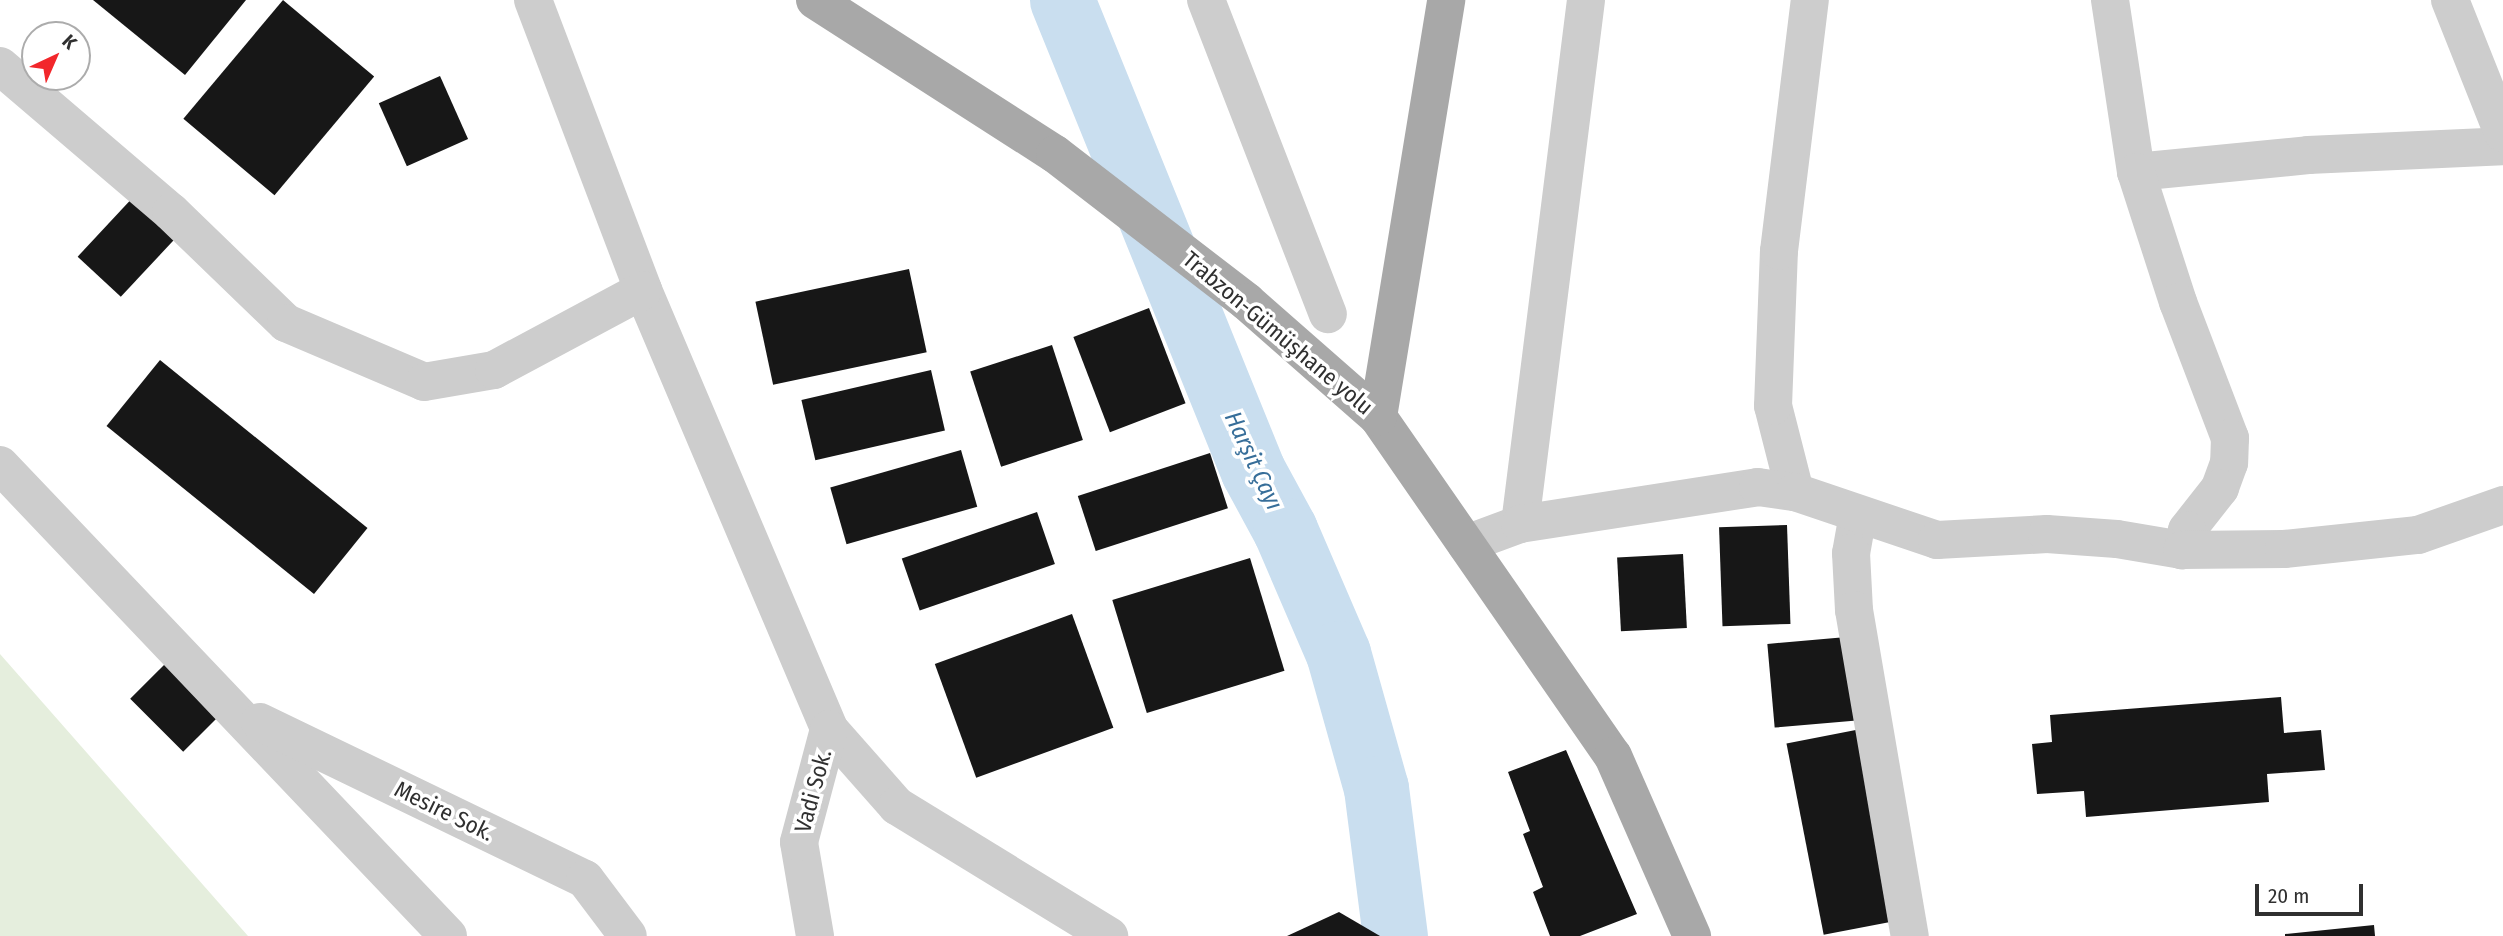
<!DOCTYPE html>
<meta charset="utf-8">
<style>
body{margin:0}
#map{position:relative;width:2503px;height:936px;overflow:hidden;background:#fff;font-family:"Fira Sans Condensed",sans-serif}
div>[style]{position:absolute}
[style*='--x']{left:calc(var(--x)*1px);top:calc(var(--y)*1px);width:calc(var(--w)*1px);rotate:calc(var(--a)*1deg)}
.green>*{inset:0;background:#e5eedd}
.river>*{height:65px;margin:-32.5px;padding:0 32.5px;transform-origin:32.5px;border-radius:32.5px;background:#c9deef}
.building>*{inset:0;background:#171717;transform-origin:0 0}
.minor>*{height:38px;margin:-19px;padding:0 19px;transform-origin:19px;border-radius:19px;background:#cdcdcd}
.major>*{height:38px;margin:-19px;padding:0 19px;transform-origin:19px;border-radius:19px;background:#a8a8a8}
span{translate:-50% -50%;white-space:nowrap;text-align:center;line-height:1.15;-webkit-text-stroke:7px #fff;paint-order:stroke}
.street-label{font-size:23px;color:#303030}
.water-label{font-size:24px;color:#376e99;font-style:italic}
.north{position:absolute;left:21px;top:21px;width:70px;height:70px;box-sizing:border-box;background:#fff;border:2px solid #acacac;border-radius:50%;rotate:44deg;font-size:19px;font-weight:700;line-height:28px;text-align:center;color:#303030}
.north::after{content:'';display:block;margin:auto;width:24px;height:32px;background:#f2272b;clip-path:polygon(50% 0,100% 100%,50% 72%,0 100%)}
.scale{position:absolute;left:2255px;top:884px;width:108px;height:32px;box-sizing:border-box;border:4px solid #303030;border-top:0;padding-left:9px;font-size:21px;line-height:24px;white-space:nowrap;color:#303030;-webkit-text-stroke:5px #fff;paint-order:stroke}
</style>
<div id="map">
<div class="green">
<i style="clip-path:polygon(0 654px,248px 936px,0 936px)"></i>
</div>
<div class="river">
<i style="--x:1062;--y:0;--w:508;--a:67.93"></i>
<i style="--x:1253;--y:471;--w:67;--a:61.5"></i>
<i style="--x:1285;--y:530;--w:134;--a:66.7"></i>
<i style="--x:1338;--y:653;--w:140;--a:74.3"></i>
<i style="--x:1376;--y:788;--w:149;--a:82.7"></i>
</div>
<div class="building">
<i style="clip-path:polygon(93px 0,246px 0,185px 75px)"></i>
<i style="left:283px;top:0;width:119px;height:155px;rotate:40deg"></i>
<i style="left:440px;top:76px;width:69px;height:67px;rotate:66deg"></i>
<i style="left:137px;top:193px;width:59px;height:87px;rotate:43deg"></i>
<i style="left:909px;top:269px;width:85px;height:157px;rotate:78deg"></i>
<i style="left:1149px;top:308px;width:102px;height:81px;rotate:69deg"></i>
<i style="left:1052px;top:345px;width:100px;height:86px;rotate:72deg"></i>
<i style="left:160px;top:360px;width:267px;height:85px;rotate:39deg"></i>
<i style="left:931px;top:370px;width:62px;height:133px;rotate:77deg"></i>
<i style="left:961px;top:450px;width:59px;height:136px;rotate:74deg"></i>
<i style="left:1210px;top:453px;width:58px;height:139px;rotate:72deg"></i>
<i style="left:1037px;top:512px;width:55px;height:143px;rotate:71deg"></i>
<i style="left:1787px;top:525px;width:99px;height:68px;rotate:88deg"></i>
<i style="left:1683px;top:554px;width:74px;height:66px;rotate:87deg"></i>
<i style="left:1250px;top:558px;width:118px;height:144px;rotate:73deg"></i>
<i style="left:1072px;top:614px;width:121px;height:146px;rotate:70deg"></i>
<i style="left:1858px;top:636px;width:84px;height:91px;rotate:85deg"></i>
<i style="left:174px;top:655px;width:75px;height:62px;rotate:45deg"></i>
<i style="clip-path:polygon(2281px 697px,2284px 733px,2321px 730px,2325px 770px,2267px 774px,2269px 802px,2086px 817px,2084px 791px,2037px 794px,2032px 744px,2052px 742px,2050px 715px)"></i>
<i style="left:1866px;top:728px;width:195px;height:81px;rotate:79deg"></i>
<i style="clip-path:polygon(1566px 750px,1637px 914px,1580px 936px,1550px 936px,1533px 892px,1543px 887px,1523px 834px,1530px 831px,1508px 772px)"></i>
<i style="clip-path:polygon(1339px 912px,1380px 936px,1287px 936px)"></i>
<i style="clip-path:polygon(2374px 925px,2375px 936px,2285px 936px,2285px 934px)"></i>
</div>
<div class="minor">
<i style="--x:533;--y:0;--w:310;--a:69.2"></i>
<i style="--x:643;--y:290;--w:477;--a:67"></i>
<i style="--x:829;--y:729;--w:103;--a:48.6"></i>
<i style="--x:897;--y:806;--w:249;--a:31.5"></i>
<i style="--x:1206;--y:0;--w:337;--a:68.8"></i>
<i style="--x:2110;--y:0;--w:174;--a:81.4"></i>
<i style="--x:2136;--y:172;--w:173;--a:-5.6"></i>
<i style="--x:2308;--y:155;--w:195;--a:-2.6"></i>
<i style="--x:2450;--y:0;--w:143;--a:68.3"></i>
<i style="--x:0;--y:66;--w:225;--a:40.5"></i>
<i style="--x:171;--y:212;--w:160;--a:44"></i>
<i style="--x:286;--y:323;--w:150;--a:23.1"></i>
<i style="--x:424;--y:382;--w:71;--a:-9.7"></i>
<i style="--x:494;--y:370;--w:169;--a:-28.2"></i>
<i style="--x:2136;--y:172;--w:137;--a:72.1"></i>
<i style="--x:2178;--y:302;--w:146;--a:69.1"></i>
<i style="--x:2230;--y:438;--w:25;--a:92"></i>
<i style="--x:2229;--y:463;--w:27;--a:110"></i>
<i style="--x:2220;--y:488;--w:53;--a:128.2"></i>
<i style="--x:2187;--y:530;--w:21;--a:104"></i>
<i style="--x:0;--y:465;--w:650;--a:46.43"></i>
<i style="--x:1795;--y:492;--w:89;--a:-104.3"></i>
<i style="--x:1773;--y:406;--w:155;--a:-87.8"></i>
<i style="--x:1779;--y:251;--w:253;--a:-83"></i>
<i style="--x:1858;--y:514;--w:40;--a:100"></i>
<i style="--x:1851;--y:553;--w:57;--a:87"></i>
<i style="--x:1854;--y:610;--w:331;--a:80.3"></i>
<i style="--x:1520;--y:524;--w:528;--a:-82.82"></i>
<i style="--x:1466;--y:544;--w:58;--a:-20.3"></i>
<i style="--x:1520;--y:524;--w:241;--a:-8.8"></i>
<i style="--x:1758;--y:487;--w:37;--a:8"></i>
<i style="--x:1795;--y:492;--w:150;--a:18.7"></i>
<i style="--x:1937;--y:540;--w:110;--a:-3.1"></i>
<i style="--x:2047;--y:534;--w:70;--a:4.1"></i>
<i style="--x:2117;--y:539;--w:66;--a:9.6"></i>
<i style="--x:2182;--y:550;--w:102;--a:-0.6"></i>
<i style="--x:2284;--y:549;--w:135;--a:-6"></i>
<i style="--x:2418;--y:535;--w:90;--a:-19.4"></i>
<i style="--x:260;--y:722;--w:361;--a:25.8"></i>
<i style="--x:585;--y:879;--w:71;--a:53"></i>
<i style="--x:815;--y:936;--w:95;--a:-99.7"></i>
<i style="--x:799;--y:842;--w:117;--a:-75.1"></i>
</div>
<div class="major">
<i style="--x:815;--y:0;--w:285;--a:32.7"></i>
<i style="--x:1055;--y:154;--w:242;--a:37.6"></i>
<i style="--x:1247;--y:302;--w:174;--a:41.3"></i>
<i style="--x:1378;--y:417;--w:412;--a:55.3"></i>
<i style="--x:1613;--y:756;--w:197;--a:66.3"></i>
<i style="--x:1378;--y:417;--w:423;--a:-80.7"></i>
</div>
<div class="street-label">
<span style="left:1278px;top:333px;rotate:40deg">Trabzon-Gümüşhane yolu</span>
<span style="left:813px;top:791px;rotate:-75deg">Vadi Sok.</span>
<span style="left:444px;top:811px;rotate:26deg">Mesire Sok.</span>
</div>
<div class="water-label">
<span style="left:1253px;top:461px;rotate:65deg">Harşit Çayı</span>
</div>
<div class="north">K</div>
<div class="scale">20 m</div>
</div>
